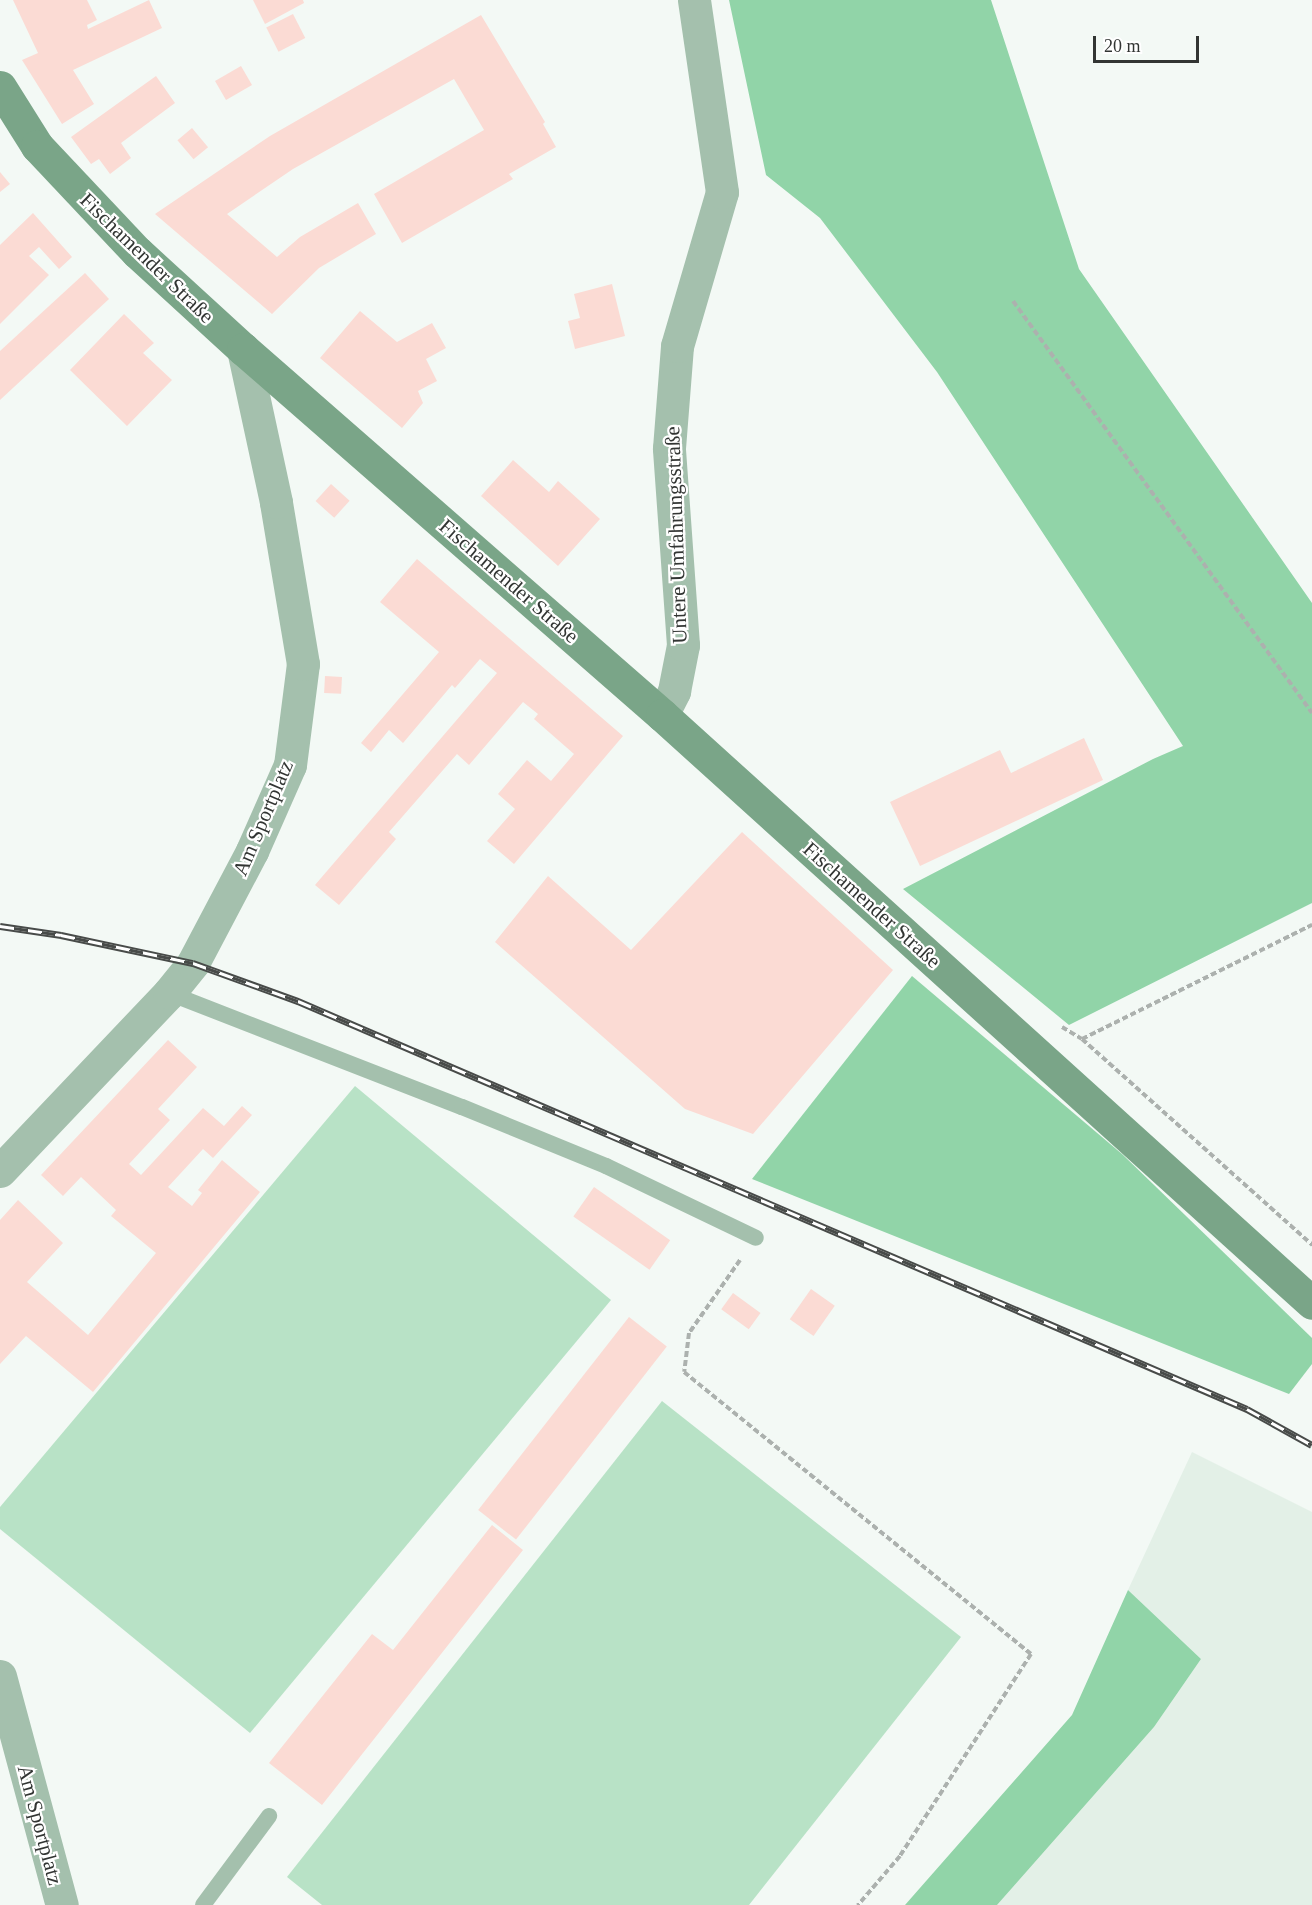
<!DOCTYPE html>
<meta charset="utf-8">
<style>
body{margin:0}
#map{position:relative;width:1312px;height:1905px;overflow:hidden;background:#f3f9f5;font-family:"Times New Roman",serif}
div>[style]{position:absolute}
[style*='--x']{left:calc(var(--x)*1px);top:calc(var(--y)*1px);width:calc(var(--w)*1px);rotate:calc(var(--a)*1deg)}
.built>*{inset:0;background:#e3f0e7}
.green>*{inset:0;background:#b8e2c6}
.forest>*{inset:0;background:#91d4a8}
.building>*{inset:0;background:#fbdbd4;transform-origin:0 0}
.path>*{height:4px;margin-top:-2px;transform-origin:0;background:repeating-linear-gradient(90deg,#acb1ae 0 6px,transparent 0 9px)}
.service>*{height:16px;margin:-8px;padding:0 8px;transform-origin:8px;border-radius:8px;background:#a4c0ad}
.minor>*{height:33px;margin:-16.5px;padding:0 16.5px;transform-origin:16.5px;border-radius:16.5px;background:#a4c0ad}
.secondary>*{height:33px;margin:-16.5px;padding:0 16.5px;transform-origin:16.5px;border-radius:16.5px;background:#7aa588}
.rail>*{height:7px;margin-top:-3.5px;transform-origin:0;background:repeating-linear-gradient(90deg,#fff 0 14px,#484b49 0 28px);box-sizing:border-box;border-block:2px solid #484b49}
span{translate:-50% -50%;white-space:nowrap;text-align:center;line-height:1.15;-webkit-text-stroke:4.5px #fff;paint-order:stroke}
.street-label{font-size:21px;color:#323533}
.scale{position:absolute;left:1093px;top:36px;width:106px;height:27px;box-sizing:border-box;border:3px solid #323533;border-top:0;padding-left:8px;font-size:18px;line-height:21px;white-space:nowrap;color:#323533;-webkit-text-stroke:4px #fff;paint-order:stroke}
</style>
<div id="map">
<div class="built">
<i style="clip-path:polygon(1192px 1452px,1312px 1512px,1312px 1905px,997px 1905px,1154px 1727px,1201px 1659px,1128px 1590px)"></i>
</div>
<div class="green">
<i style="clip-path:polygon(355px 1086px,611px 1300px,250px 1733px,0 1529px,0 1507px)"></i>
<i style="clip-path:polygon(662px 1401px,961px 1637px,749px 1905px,322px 1905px,287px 1877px)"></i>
</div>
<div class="forest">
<i style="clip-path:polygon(729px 0,991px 0,1079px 269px,1312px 603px,1312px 903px,1069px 1025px,903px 889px,1153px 759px,1183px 746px,937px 372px,820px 218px,766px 175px)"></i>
<i style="clip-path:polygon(912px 976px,1122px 1154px,1312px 1338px,1312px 1364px,1289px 1394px,752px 1179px)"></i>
<i style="clip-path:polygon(1128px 1590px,1201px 1659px,1154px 1727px,997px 1905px,905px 1905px,1072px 1715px)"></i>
</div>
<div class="building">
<i style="clip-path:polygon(13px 0,87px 0,97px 20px,87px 25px,88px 29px,149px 0,162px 28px,73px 70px,94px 104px,62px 124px,22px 60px,38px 53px)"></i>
<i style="clip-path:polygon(253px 0,303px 0,304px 3px,265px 24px)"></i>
<i style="left:293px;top:14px;width:27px;height:30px;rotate:63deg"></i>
<i style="clip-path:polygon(481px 15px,545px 122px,543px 124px,556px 147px,509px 174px,513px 179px,402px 243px,374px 194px,484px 130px,454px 79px,293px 169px,227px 214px,277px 257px,300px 237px,358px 203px,376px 234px,319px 268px,272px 314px,155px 214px,270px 136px)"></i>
<i style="left:241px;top:66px;width:22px;height:30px;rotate:60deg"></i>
<i style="clip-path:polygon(156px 76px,175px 103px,121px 143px,131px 158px,110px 174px,99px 159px,91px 164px,71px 137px)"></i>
<i style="left:192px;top:128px;width:25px;height:19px;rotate:50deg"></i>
<i style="clip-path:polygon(0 172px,10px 184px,0 192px)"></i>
<i style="clip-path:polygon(33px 213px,72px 257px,59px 269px,39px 247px,29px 256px,49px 275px,0 324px,0 245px)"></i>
<i style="clip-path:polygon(85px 273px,109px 299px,0 400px,0 351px)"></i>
<i style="clip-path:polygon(612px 284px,625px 336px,575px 349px,568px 321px,580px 318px,574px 294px)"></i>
<i style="clip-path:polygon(360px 311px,397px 342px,432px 323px,446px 348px,426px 359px,437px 381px,418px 391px,423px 403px,402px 428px,320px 358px)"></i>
<i style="clip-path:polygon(124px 314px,154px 343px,143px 353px,172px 380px,127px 426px,70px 370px)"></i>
<i style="clip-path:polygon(513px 460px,549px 492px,558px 481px,600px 519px,558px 566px,481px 496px)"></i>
<i style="left:331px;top:484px;width:25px;height:23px;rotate:42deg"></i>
<i style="clip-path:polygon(417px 559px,623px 736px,514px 864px,487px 841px,515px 809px,498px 794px,527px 760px,551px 781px,574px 754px,534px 719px,538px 714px,523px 702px,469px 765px,457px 754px,389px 832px,396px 839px,339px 905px,315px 885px,497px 673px,480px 659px,455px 688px,452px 685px,403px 743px,389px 730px,371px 752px,361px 743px,439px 652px,380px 602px)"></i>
<i style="left:325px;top:676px;width:17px;height:17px;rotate:3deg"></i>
<i style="clip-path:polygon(1084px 738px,1103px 780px,920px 866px,890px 802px,1000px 750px,1011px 773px)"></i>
<i style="clip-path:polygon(742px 832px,893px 970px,753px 1134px,685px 1109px,495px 942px,548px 876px,631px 950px)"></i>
<i style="clip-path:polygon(168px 1040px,197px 1067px,158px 1109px,170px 1120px,129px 1164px,141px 1175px,203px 1108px,224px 1126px,242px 1106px,252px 1115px,213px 1158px,203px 1149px,168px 1187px,192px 1206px,202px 1193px,198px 1190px,222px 1160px,260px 1192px,93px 1392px,26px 1336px,0 1364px,0 1220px,18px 1200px,63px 1243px,27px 1282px,88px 1335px,156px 1253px,111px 1216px,116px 1210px,81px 1177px,63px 1196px,41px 1175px)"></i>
<i style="left:594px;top:1187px;width:93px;height:36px;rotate:35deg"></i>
<i style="left:811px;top:1289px;width:29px;height:37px;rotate:35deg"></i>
<i style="left:733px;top:1293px;width:34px;height:20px;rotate:36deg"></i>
<i style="left:629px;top:1317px;width:48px;height:245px;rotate:38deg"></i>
<i style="clip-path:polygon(492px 1525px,523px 1550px,322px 1805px,269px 1763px,372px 1634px,393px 1650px)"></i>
</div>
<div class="path">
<i style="--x:1013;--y:301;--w:509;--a:54.03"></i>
<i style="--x:1062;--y:1027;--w:23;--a:31"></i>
<i style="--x:1082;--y:1039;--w:309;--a:41.8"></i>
<i style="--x:1082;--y:1039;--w:257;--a:-26.4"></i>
<i style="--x:740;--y:1260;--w:89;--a:124.9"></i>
<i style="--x:689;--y:1333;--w:39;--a:97"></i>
<i style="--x:684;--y:1372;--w:447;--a:39.1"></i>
<i style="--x:1031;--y:1654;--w:241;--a:123"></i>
<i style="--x:900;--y:1856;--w:65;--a:130.6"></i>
</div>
<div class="service">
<i style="--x:169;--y:993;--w:314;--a:21.3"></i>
<i style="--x:462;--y:1107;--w:156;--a:22.3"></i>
<i style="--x:606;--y:1166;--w:166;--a:25.6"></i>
<i style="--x:203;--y:1905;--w:111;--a:-53.4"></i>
</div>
<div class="minor">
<i style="--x:662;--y:715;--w:27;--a:-63"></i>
<i style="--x:674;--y:691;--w:47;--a:-78.9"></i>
<i style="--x:683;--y:645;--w:197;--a:-94.1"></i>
<i style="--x:669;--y:448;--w:102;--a:-85.5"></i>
<i style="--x:677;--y:346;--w:160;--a:-73.7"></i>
<i style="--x:722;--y:192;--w:194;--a:-98.3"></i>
<i style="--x:0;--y:1171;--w:245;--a:-46.5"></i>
<i style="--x:169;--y:993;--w:38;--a:-51"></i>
<i style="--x:193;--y:963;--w:127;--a:-62.2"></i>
<i style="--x:252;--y:851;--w:94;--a:-66.2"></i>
<i style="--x:290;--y:765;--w:102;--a:-82.7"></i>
<i style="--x:303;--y:664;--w:164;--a:-99.5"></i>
<i style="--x:276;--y:502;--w:157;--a:-102.2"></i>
<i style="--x:0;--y:1676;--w:237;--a:74.9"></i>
</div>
<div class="secondary">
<i style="--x:0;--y:87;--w:70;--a:57.9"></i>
<i style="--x:37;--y:146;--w:146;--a:46.7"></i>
<i style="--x:137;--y:252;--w:144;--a:42.5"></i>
<i style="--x:243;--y:349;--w:556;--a:41.14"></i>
<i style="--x:662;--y:715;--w:876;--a:42.13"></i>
</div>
<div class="rail">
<i style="--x:0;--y:926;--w:62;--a:8.4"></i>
<i style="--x:61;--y:935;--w:135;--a:12"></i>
<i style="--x:193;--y:963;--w:112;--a:19.9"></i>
<i style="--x:298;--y:1001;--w:1033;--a:23.26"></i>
<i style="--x:1247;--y:1409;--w:74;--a:29"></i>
</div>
<div class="street-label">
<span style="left:147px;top:258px;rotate:44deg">Fischamender Straße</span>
<span style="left:676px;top:535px;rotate:-92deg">Untere Umfahrungsstraße</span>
<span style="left:509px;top:581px;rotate:41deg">Fischamender Straße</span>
<span style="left:263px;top:818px;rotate:-67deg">Am Sportplatz</span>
<span style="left:872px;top:905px;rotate:42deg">Fischamender Straße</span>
<span style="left:40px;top:1825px;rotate:75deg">Am Sportplatz</span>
</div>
<div class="scale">20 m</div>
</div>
